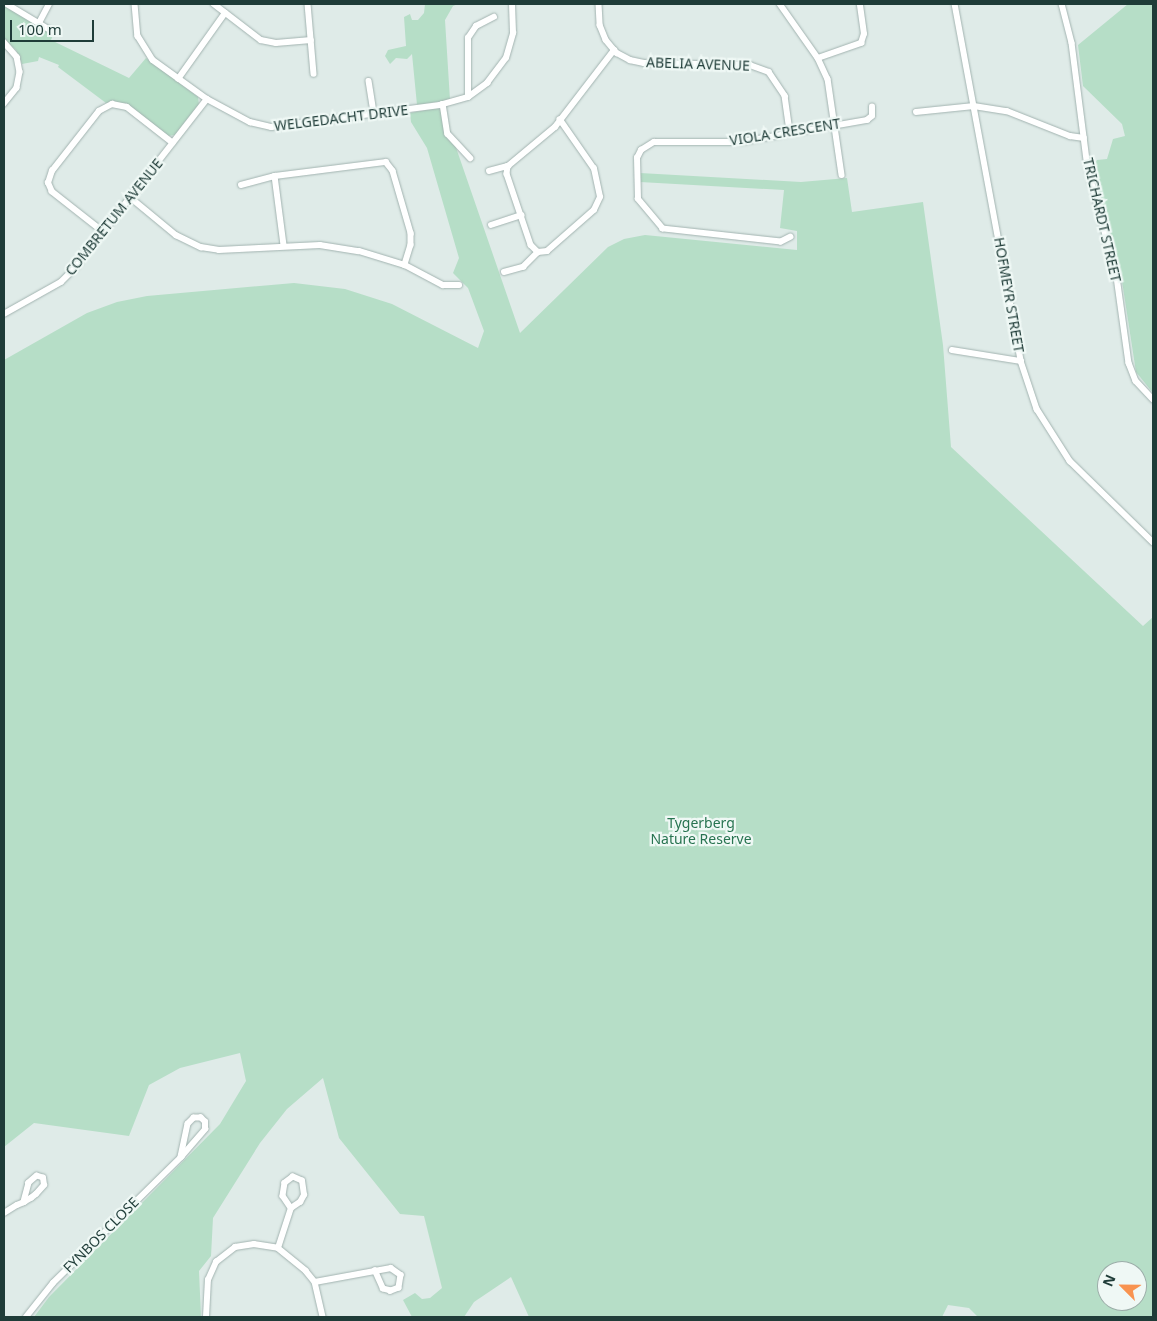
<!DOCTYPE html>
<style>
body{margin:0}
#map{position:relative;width:1157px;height:1321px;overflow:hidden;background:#dfebe8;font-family:"Noto Sans",sans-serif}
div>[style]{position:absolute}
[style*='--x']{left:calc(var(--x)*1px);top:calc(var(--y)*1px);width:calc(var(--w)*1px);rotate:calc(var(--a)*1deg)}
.green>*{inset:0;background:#b6dec7}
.roads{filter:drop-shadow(0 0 1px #a2b3b0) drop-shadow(0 0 1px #a2b3b0)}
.minor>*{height:5.5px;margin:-2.75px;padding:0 2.75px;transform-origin:2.75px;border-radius:2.75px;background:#fff}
span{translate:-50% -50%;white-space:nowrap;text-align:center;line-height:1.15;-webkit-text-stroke:4.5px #eff8f5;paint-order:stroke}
.street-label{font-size:14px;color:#1f3c38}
.park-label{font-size:14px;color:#287451}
.frame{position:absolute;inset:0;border:5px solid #1f3c38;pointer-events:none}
.north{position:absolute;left:1097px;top:1261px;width:50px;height:50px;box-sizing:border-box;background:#eff8f5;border:1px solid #9cada9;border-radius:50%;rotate:293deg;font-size:14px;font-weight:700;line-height:20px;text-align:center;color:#1f3c38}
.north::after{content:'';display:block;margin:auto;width:18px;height:22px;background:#f89350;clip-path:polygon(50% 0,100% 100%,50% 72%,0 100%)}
.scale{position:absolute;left:10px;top:20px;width:84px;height:22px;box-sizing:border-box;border:2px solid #1f3c38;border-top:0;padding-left:6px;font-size:15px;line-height:18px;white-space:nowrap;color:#1f3c38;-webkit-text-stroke:4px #eff8f5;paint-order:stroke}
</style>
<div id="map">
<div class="green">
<i style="clip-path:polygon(425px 4px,458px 4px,453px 6px,445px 20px,450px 100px,417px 105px,412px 54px,407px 59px,396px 58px,390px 64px,385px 56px,388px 50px,406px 46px,404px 17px,410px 14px,412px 20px,418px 20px,424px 13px)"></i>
<i style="clip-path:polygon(1128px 4px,1153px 4px,1153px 393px,1136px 372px,1120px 268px,1092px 166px,1097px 160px,1107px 159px,1113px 139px,1125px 136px,1122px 124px,1083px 86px,1078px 45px)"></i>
<i style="clip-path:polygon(4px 5px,53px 35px,51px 40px,129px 78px,146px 58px,198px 97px,199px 105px,175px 135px,168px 136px,125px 103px,106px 103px,58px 67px,59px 65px,39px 57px,38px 61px,22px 64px,16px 50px,4px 39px)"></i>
<i style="clip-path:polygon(evenodd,442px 107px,520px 333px,608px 247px,624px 239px,645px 235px,797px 250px,797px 231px,780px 228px,784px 190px,640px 182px,640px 173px,801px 182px,847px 178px,852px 212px,923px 202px,943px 345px,951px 447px,1143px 626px,1153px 617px,1153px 1317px,978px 1317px,969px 1308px,948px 1305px,942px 1317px,529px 1317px,511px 1277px,474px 1302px,464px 1317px,412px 1317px,403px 1300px,415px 1293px,422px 1299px,430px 1298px,442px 1288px,424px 1216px,400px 1214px,339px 1138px,323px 1078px,287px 1109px,260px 1143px,213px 1218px,211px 1256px,199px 1271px,201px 1317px,34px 1317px,49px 1297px,220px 1124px,246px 1081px,240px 1053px,180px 1068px,149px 1085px,129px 1136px,34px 1123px,4px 1147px,4px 360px,87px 313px,117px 302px,147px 296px,294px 283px,345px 289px,392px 304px,478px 348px,484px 331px,468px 288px,453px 273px,459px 258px,427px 148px,411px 122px,410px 113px,442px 107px,1107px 1271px,1137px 1271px,1137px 1301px,1107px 1301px,1107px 1271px)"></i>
</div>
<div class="roads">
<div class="minor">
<i style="--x:7;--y:4;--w:52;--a:31"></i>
<i style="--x:135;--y:4;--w:32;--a:85"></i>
<i style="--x:138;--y:36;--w:28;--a:58"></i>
<i style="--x:153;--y:60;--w:67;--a:35.8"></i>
<i style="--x:207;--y:99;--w:49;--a:28.1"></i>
<i style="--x:250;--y:122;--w:22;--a:13"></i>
<i style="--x:271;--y:127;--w:170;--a:-7.4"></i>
<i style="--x:440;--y:105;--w:29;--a:-16"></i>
<i style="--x:468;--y:97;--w:24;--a:-36"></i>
<i style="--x:487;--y:83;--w:31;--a:-53"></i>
<i style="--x:506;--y:58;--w:26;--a:-74"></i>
<i style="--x:513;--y:33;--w:29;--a:-92"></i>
<i style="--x:214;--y:4;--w:59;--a:37.5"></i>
<i style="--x:261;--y:40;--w:15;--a:11"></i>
<i style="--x:276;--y:43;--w:35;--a:-5"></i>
<i style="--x:308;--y:4;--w:70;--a:85.1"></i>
<i style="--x:599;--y:4;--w:21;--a:87"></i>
<i style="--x:600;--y:25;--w:16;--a:68"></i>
<i style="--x:606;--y:40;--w:17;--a:50"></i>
<i style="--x:617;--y:53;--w:15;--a:28"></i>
<i style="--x:630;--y:60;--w:14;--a:12"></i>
<i style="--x:644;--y:63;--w:106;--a:1.1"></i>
<i style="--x:750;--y:65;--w:20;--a:20"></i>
<i style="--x:769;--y:72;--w:29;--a:56"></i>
<i style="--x:785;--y:96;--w:36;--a:82"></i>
<i style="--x:780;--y:4;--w:66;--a:54.9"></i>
<i style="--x:818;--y:58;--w:23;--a:65"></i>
<i style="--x:828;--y:79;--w:97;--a:81.7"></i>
<i style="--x:955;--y:4;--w:363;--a:79.5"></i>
<i style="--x:1021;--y:361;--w:51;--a:71.6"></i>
<i style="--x:1037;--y:409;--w:62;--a:57.6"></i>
<i style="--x:1070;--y:461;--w:116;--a:44.3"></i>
<i style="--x:1062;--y:4;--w:40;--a:75.6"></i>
<i style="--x:1072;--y:43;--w:126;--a:82.7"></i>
<i style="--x:1088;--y:168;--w:113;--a:75.1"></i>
<i style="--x:1117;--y:277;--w:87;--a:82.1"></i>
<i style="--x:1129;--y:363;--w:19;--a:69"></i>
<i style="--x:1136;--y:381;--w:25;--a:47"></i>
<i style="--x:39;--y:23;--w:21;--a:-62"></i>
<i style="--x:4;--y:42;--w:20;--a:49"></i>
<i style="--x:17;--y:57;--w:15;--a:79"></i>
<i style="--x:20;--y:72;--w:16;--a:101"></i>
<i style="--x:17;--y:88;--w:21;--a:129"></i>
<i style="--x:818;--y:58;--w:46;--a:-19.2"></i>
<i style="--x:861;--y:43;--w:9;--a:-72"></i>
<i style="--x:864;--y:34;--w:30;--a:-98"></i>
<i style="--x:178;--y:79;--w:81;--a:-54.5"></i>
<i style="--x:369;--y:81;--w:33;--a:81"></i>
<i style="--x:468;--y:97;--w:59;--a:-90"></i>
<i style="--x:468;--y:38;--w:14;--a:-56"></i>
<i style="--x:476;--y:26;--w:20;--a:-27"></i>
<i style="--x:443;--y:104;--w:30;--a:81"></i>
<i style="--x:448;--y:134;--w:33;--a:47"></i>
<i style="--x:916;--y:112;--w:58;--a:-5.9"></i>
<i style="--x:974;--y:106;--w:33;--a:9"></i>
<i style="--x:1007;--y:111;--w:68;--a:21.6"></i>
<i style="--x:1070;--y:136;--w:14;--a:8"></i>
<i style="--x:508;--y:166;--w:8;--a:97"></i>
<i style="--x:507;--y:174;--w:75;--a:71.3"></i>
<i style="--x:531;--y:245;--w:10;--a:45"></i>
<i style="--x:538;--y:252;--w:9;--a:-6"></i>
<i style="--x:547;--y:251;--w:62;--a:-41.1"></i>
<i style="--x:594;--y:210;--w:14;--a:-65"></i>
<i style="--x:600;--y:197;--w:29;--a:-102"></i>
<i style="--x:594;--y:169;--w:60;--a:-124.8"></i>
<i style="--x:489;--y:171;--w:20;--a:-15"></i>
<i style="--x:508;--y:166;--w:61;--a:-39.7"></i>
<i style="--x:555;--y:127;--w:97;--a:-52.5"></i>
<i style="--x:275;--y:176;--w:70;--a:82.6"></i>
<i style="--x:241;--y:185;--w:35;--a:-15"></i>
<i style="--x:275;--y:176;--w:112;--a:-7.2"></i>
<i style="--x:386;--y:162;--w:11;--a:52"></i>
<i style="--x:393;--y:171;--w:65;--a:73.8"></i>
<i style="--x:411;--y:233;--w:12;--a:90"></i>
<i style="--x:411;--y:245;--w:21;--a:107"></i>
<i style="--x:130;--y:197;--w:60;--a:39.6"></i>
<i style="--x:176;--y:235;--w:28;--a:26"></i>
<i style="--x:201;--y:247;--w:18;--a:9"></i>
<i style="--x:219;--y:250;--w:101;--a:-2.8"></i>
<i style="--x:320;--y:245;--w:39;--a:9"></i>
<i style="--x:359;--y:251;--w:48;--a:16.9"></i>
<i style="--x:405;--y:265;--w:43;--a:27.8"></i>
<i style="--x:443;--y:285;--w:16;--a:0"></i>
<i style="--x:491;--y:225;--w:32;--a:-18"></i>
<i style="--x:103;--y:232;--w:65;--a:-141.9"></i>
<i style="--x:52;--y:192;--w:10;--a:-114"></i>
<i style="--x:48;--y:183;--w:13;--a:-72"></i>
<i style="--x:52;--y:171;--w:76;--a:-51.9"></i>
<i style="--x:99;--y:111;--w:15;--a:-28"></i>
<i style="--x:112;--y:104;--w:15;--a:11"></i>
<i style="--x:127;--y:107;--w:58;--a:38"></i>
<i style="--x:791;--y:237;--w:11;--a:153"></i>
<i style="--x:781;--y:242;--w:119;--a:-173.7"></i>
<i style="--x:663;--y:229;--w:39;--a:-130"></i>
<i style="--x:638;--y:199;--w:41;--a:-91.4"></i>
<i style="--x:637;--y:158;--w:9;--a:-63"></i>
<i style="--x:641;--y:150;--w:15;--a:-32"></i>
<i style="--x:654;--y:142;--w:87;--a:0"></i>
<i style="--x:741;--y:142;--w:128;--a:-9.9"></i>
<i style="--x:867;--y:120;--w:6;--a:-39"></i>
<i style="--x:872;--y:116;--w:9;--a:-90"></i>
<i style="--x:504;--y:272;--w:20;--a:-15"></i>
<i style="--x:523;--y:267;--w:21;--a:-45"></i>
<i style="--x:4;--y:314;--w:65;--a:-29.3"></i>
<i style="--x:61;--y:282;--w:20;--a:-45"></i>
<i style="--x:75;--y:268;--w:214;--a:-52"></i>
<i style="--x:952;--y:350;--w:70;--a:9.1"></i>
<i style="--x:4;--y:1213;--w:15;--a:-32"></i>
<i style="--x:17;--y:1205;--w:8;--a:-23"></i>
<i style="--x:24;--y:1202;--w:8;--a:-30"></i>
<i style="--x:31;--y:1198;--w:6;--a:-39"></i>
<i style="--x:36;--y:1194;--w:12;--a:-48"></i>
<i style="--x:44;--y:1185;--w:7;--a:-98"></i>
<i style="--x:43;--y:1178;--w:6;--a:-162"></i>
<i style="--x:37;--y:1176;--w:11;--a:139"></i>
<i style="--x:29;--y:1183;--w:20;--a:105"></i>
<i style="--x:278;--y:1248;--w:42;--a:-72"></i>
<i style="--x:291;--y:1208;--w:11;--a:-34"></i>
<i style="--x:300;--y:1202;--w:8;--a:-60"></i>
<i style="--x:304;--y:1195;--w:14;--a:-98"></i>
<i style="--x:302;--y:1181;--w:10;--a:-156"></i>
<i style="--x:293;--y:1177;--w:10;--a:143"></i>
<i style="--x:285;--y:1183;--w:13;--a:99"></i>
<i style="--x:283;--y:1196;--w:14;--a:56"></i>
<i style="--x:315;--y:1282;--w:77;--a:-10.4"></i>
<i style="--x:391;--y:1268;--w:12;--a:35"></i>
<i style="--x:401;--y:1275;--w:13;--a:99"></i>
<i style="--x:399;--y:1288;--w:9;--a:159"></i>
<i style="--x:391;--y:1291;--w:8;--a:-166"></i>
<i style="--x:383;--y:1289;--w:20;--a:-114"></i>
<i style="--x:26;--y:1317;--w:43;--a:-51.5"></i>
<i style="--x:53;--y:1283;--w:180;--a:-44.5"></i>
<i style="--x:181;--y:1157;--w:37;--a:-49"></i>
<i style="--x:205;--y:1129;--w:7;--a:-90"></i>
<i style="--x:205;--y:1122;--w:6;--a:-135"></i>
<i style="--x:201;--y:1118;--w:7;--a:180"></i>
<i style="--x:194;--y:1118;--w:8;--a:135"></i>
<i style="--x:188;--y:1124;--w:34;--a:102"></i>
<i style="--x:206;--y:1317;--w:37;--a:-87"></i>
<i style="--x:208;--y:1280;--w:20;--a:-66"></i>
<i style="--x:216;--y:1262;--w:24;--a:-38"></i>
<i style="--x:235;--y:1247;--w:19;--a:-9"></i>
<i style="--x:254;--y:1244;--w:24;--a:9"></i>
<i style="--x:278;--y:1248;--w:36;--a:39"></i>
<i style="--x:306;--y:1271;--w:14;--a:51"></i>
<i style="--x:315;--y:1282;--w:36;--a:77"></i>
</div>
</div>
<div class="street-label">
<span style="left:698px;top:64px;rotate:2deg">ABELIA AVENUE</span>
<span style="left:341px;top:118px;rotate:-7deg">WELGEDACHT DRIVE</span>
<span style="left:785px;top:132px;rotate:-9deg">VIOLA CRESCENT</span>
<span style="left:114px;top:217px;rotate:-51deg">COMBRETUM AVENUE</span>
<span style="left:1102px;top:220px;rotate:77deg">TRICHARDT STREET</span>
<span style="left:1009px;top:295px;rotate:80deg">HOFMEYR STREET</span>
<span style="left:101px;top:1235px;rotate:-45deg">FYNBOS CLOSE</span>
</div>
<div class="park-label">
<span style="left:701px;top:831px">Tygerberg<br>Nature Reserve</span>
</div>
<div class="frame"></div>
<div class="north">N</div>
<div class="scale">100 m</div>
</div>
